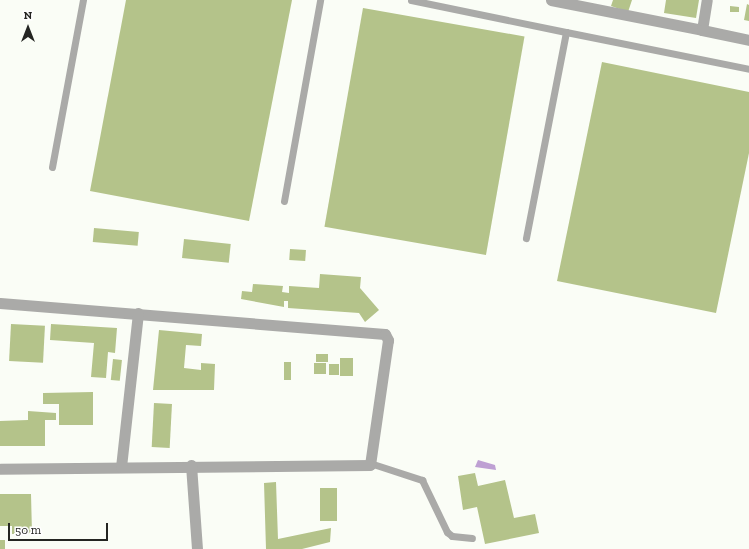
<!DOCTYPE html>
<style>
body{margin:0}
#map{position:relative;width:749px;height:549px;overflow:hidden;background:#fafdf6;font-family:"Zilla Slab",serif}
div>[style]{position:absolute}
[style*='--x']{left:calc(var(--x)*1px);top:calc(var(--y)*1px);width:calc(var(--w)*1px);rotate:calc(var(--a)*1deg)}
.water>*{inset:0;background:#bea0d3}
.building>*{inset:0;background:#b4c38a;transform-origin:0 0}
.service>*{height:7px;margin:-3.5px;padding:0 3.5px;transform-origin:3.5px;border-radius:3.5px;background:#aaaaa8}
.minor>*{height:11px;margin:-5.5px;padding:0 5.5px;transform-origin:5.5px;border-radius:5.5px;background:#aaaaa8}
span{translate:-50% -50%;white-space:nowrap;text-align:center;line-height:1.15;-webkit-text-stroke:3.5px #fff;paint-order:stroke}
.north{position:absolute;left:8px;top:8px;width:40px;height:40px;-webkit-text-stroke:3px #fff;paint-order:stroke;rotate:0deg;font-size:11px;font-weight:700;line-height:16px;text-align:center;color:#242522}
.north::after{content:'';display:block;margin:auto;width:14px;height:18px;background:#242522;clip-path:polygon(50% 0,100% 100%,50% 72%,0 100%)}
.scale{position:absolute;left:8px;top:523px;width:100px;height:18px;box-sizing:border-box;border:2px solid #242522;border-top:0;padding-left:5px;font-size:12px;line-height:14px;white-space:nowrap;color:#242522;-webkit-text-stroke:3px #fff;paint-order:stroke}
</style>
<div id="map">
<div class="water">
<i style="clip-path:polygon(478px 460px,495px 465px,496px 470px,475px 467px)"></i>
</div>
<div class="building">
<i style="clip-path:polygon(126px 0,292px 0,249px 221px,90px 191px)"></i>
<i style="clip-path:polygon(613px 0,632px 0,628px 12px,611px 6px)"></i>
<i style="clip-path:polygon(666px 0,699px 0,696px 18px,664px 13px)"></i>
<i style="clip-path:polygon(747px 4px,749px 5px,749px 21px,744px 20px)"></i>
<i style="clip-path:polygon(730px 6px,739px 7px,739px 12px,730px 12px)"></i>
<i style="left:363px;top:8px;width:164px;height:222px;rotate:10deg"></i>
<i style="clip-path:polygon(602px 62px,749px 92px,749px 153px,716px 313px,557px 281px)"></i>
<i style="left:94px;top:228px;width:45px;height:14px;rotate:5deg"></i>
<i style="left:184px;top:239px;width:47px;height:19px;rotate:6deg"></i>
<i style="left:290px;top:249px;width:16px;height:11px;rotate:4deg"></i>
<i style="clip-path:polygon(320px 274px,361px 277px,360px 288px,379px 310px,365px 322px,359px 313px,288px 308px,288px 301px,284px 301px,284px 307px,241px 299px,242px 291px,252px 292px,253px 284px,283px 286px,282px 292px,289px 293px,289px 286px,319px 288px)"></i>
<i style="left:11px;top:324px;width:34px;height:37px;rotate:3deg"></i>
<i style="clip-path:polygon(51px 324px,117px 328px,115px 353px,108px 352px,106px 378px,91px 377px,94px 343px,50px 340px)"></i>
<i style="clip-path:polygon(159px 330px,202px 334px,201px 346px,186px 345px,184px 368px,201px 370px,201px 363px,215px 364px,214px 390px,153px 390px)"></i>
<i style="left:316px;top:354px;width:12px;height:8px"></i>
<i style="left:340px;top:358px;width:13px;height:18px"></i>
<i style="left:113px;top:359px;width:9px;height:21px;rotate:6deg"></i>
<i style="left:284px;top:362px;width:7px;height:18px"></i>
<i style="left:314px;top:363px;width:12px;height:11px"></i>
<i style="left:329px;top:364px;width:10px;height:11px"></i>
<i style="clip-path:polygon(93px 392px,93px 425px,59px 425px,59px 404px,43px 404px,43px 393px)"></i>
<i style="left:154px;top:403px;width:18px;height:44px;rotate:3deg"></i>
<i style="clip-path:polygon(28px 411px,56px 413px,56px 420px,45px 420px,45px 446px,0 446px,0 421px,28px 420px)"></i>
<i style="clip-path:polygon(475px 473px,478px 486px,505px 480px,514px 518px,535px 514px,539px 533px,485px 544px,477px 507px,463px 510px,458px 476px)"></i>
<i style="clip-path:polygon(276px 482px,278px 539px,331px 528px,330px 542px,302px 549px,266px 549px,264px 483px)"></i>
<i style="left:337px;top:488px;width:33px;height:17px;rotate:90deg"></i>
<i style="clip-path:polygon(0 494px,31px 494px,32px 533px,12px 534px,12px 526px,0 526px)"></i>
<i style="left:0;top:540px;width:5px;height:9px"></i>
</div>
<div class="service">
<i style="--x:411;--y:0;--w:158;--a:11.7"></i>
<i style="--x:566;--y:32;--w:210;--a:101"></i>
<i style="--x:566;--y:32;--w:187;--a:11.4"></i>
<i style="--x:52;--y:167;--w:170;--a:-79.5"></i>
<i style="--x:284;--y:201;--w:204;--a:-79.8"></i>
<i style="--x:373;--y:464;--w:52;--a:18.1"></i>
<i style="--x:422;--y:480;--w:58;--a:64.3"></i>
<i style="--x:447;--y:532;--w:6;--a:39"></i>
<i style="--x:452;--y:536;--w:20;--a:6"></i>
</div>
<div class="minor">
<i style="--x:551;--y:0;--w:154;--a:11.2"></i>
<i style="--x:702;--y:30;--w:30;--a:-81"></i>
<i style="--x:702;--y:30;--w:48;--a:12"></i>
<i style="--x:0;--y:303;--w:386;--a:4.6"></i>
<i style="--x:385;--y:334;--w:7;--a:63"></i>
<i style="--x:388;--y:340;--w:126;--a:98.2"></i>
<i style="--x:370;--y:465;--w:370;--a:179.4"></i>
<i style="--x:191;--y:465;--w:84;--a:85.9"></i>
<i style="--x:121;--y:467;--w:155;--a:-83.7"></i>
</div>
<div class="north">N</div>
<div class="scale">50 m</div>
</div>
